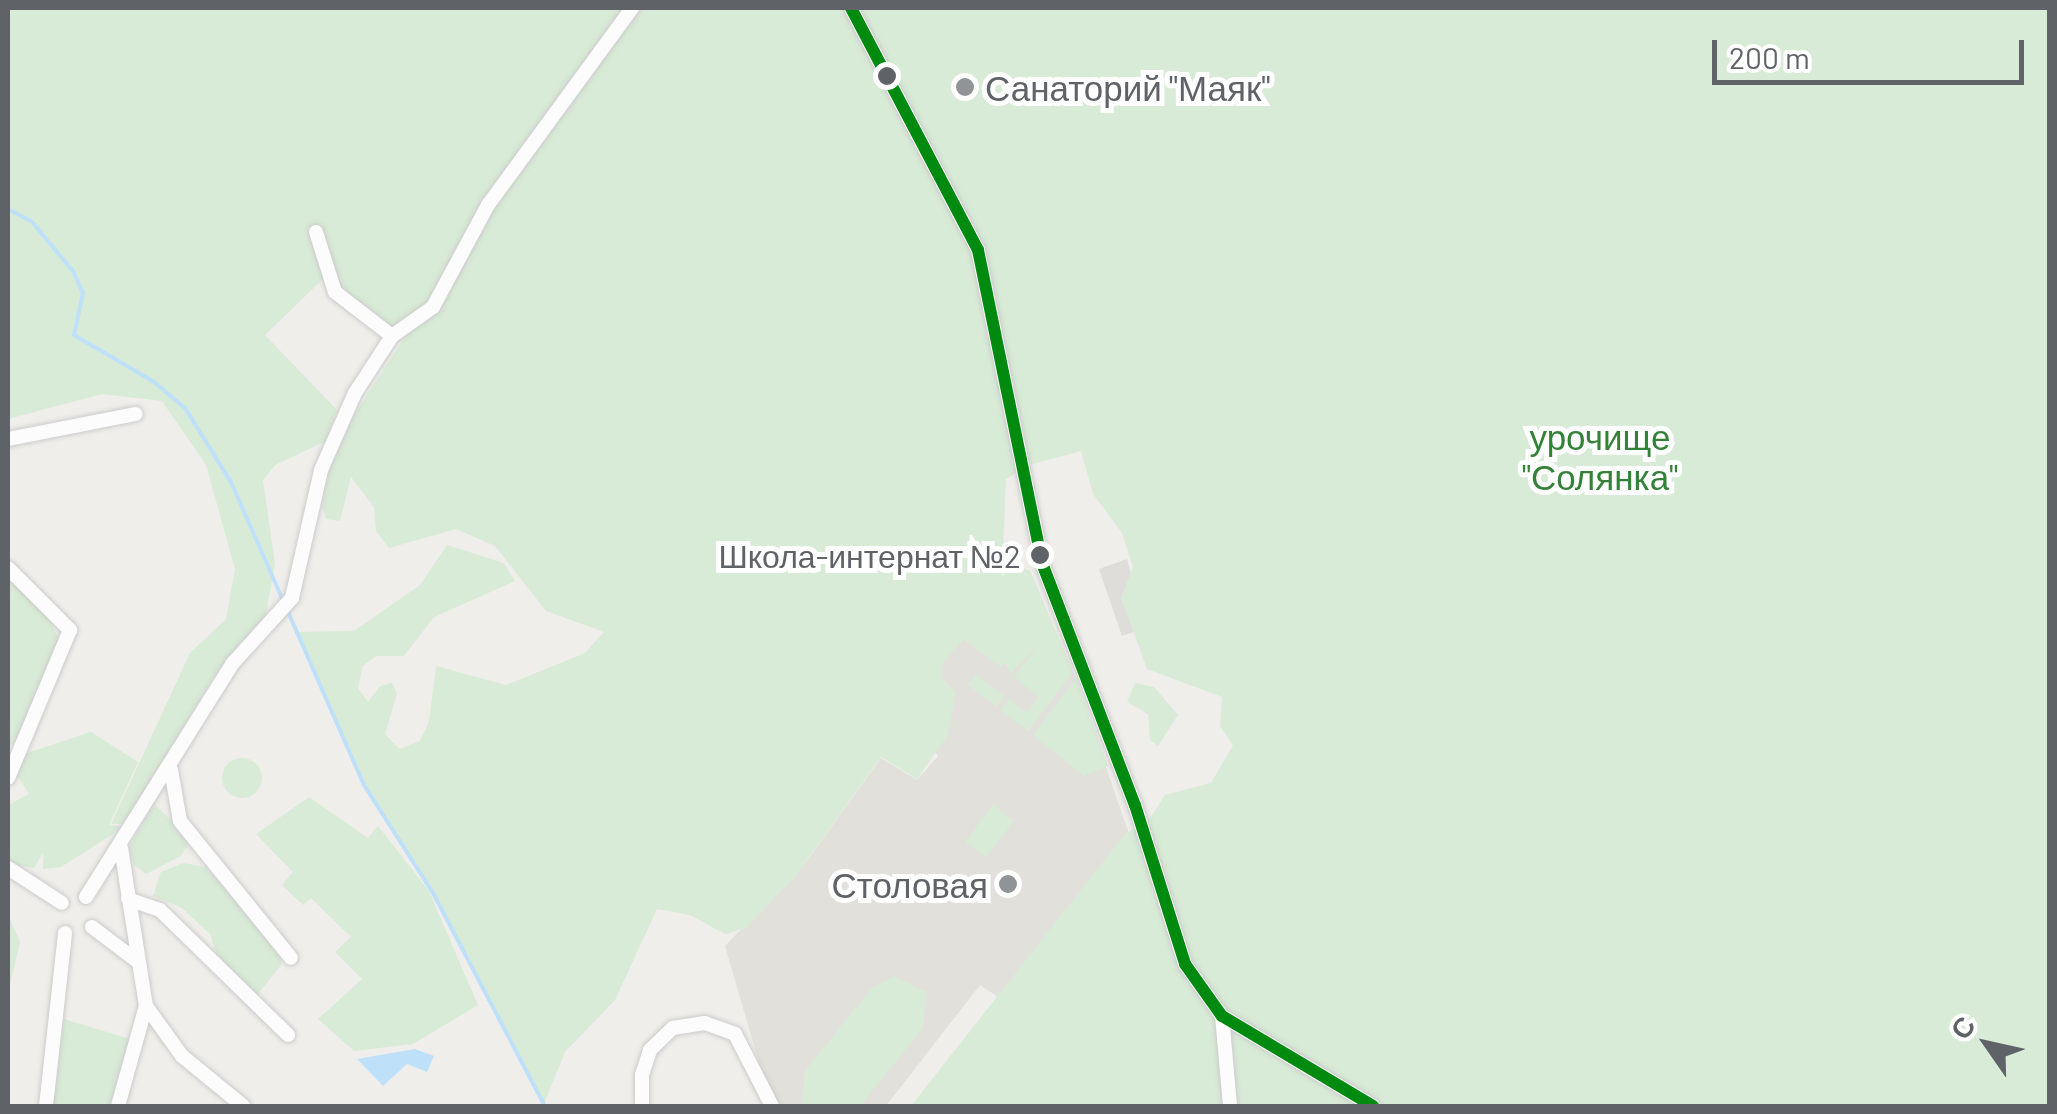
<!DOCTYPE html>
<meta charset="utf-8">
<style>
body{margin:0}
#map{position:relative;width:2057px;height:1114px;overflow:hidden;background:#efeeea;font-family:Barlow,sans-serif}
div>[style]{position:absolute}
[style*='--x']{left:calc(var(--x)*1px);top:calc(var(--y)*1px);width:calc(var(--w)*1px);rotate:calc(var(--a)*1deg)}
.industrial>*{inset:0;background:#dfddda}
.education>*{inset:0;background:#e2e0da}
.green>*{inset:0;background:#d8ebd6;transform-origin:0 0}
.round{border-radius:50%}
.water>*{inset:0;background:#bfe0f9}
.stream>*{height:4px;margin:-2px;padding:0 2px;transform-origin:2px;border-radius:2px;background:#bfe0f9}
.roads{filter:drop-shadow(0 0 2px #cbcccc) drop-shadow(0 0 2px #cbcccc)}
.minor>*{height:14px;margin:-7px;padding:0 7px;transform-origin:7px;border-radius:7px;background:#fdfcfc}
.bus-1>*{height:12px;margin:-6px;padding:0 6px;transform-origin:6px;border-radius:6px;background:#008a10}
.dots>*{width:28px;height:28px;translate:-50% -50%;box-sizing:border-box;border:5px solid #fff;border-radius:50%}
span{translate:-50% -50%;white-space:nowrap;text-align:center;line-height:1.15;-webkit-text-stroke:10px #fff;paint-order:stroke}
.bus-label{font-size:32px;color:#5f6368}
.right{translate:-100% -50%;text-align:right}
.poi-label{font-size:35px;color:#5f6368}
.left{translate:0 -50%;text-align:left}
.park-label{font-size:35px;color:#348238}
.frame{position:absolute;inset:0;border:10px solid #5f6368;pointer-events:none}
.north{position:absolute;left:1937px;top:994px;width:100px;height:100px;-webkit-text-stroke:8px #fff;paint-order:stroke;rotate:304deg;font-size:28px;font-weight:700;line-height:40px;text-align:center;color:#5f6368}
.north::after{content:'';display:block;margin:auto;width:35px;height:45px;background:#5f6368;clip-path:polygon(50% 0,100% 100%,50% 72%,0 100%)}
.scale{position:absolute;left:1712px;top:40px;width:312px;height:45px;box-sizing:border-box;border:5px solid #5f6368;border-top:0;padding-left:12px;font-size:30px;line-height:35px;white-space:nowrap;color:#5f6368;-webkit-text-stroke:8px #fff;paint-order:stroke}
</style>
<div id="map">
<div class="industrial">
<i style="clip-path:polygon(1127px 559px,1145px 628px,1122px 636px,1099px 569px)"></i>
</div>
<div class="education">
<i style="clip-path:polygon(1015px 564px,1030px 571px,1074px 675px,1135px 851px,1007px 1003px,980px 985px,886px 1106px,782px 1106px,766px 1087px,725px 946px,806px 862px,881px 758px,917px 780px,938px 756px,903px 705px)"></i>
</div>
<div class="green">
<i style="clip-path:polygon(8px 8px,2049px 8px,2049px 1106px,911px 1106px,1125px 834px,1148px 821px,1165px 795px,1211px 783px,1233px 745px,1220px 726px,1222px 697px,1147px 669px,1121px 598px,1133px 567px,1122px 533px,1093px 494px,1081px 451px,1029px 465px,1006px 479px,1002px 577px,1015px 564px,1030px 571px,1073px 672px,1028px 731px,1000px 710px,1009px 699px,1027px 712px,1039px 697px,1014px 677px,1038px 646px,1010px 674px,1006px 662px,1001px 667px,963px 639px,942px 664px,942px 679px,956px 692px,948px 735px,917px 779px,881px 757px,794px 878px,746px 928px,725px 934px,690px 915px,657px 909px,615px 1000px,565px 1052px,543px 1106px,433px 893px,364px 785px,296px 632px,354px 631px,420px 585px,447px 545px,504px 563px,515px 581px,434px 617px,404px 656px,376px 656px,363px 666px,358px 688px,368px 702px,380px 686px,392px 683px,397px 694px,385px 734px,399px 749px,420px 741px,429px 721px,436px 666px,506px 685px,585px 653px,604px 632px,546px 611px,495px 546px,456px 529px,389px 548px,376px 531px,374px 507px,351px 477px,340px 521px,326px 519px,322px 507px,329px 471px,351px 420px,405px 337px,324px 278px,265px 335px,337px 410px,326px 441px,275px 465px,263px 480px,275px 564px,266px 614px,213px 678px,125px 824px,111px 824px,190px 653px,226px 619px,235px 569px,206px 465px,162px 401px,102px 394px,8px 419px)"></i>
<i style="clip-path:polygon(8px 579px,44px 611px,62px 643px,42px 701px,8px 750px)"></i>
<i style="left:976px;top:674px;width:36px;height:14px;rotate:37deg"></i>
<i style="clip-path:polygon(1076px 678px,1108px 766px,1084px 776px,1033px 735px)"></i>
<i style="clip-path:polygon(1135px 683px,1154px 687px,1178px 715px,1158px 746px,1150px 740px,1148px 714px,1127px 702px)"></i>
<i style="clip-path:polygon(91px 732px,138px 762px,109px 825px,126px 826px,61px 867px,43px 869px,43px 853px,34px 868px,8px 864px,8px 805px,29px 794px,12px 767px,15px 757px)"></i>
<i class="round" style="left:222px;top:758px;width:40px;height:40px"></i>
<i style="clip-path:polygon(309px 797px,368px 838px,378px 826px,429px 891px,478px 1005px,413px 1044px,354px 1051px,318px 1019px,362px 979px,335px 952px,351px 937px,311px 898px,303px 905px,282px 885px,293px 872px,256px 834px)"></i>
<i style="clip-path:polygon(154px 804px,191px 840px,181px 856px,146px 874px,134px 865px,129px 847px)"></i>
<i style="left:993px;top:805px;width:26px;height:46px;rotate:37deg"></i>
<i style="clip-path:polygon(183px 863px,206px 867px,277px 945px,282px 964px,257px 995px,216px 953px,210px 934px,182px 908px,153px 896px,161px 872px)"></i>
<i style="clip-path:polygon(8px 914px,20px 942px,8px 993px)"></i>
<i style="clip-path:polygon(894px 976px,926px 992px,923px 1028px,860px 1106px,802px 1106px,805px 1071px,872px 988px)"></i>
<i style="clip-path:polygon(64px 1019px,130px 1039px,109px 1106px,53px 1106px)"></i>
</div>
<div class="water">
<i style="clip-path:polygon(415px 1049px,434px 1056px,427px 1072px,407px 1064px,383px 1086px,357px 1059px)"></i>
</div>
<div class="stream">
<i style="--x:8;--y:209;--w:27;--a:28"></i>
<i style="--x:32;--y:222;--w:64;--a:50.1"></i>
<i style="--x:73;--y:271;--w:24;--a:66"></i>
<i style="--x:83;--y:293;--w:43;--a:102.1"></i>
<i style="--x:74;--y:335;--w:93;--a:30.4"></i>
<i style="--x:154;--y:382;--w:40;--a:40"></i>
<i style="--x:185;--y:408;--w:87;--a:58.1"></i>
<i style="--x:231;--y:482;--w:331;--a:66.3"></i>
<i style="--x:364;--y:785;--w:128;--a:57.4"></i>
<i style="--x:433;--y:893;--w:241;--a:62.3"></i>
</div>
<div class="roads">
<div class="minor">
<i style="--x:851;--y:8;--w:273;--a:62.3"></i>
<i style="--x:978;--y:250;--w:319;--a:78.4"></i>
<i style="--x:1042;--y:563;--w:259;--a:69"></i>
<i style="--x:1135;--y:805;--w:167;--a:72.5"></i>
<i style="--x:1185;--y:964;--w:64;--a:54.6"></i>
<i style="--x:1222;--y:1016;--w:176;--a:30.8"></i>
<i style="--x:316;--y:232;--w:63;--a:72.4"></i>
<i style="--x:335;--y:292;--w:72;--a:37.7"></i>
<i style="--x:8;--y:439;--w:130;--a:-11.1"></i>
<i style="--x:8;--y:568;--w:88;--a:45"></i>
<i style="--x:70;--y:630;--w:160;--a:112.7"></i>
<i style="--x:171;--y:770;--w:52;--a:80"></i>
<i style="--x:180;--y:821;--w:176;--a:51"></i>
<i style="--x:121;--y:848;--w:160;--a:81"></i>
<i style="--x:146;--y:1006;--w:62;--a:54.2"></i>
<i style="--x:182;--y:1056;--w:79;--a:39.3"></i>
<i style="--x:8;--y:868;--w:64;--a:32.9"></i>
<i style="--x:86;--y:897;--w:276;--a:-57.9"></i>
<i style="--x:233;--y:663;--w:88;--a:-47.8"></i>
<i style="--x:292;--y:598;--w:131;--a:-77.2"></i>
<i style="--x:321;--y:470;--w:84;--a:-66.2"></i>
<i style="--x:355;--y:393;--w:68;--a:-57"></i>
<i style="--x:392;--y:336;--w:50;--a:-35.3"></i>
<i style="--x:433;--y:307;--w:116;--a:-61.7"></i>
<i style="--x:488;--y:205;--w:244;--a:-53.8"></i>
<i style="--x:128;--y:899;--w:34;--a:19"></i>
<i style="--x:160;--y:910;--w:179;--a:44.3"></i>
<i style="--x:92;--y:927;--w:56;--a:37.1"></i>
<i style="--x:1222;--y:1016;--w:90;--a:84.9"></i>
<i style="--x:46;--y:1106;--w:174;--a:-83.7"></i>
<i style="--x:118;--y:1106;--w:104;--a:-74.4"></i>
<i style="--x:642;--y:1106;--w:31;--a:-90"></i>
<i style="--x:642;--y:1075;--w:26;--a:-72"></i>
<i style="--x:650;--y:1050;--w:32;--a:-44"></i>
<i style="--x:673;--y:1028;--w:32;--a:-9"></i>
<i style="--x:705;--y:1023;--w:32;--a:20"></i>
<i style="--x:735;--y:1034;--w:81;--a:62.8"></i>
</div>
</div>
<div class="bus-1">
<i style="--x:851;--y:8;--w:273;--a:62.3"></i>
<i style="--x:978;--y:250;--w:319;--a:78.4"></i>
<i style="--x:1042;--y:563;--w:259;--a:69"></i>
<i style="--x:1135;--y:805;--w:167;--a:72.5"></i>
<i style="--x:1185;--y:964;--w:64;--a:54.6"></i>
<i style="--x:1222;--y:1016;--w:176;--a:30.8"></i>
</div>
<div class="dots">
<i style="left:887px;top:76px;background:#5f6368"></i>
<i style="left:965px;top:87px;background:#919496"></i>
<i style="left:1040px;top:555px;background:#5f6368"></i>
<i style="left:1008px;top:884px;background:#919496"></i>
</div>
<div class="bus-label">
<span class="right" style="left:1021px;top:555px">Школа-интернат №2</span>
</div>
<div class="poi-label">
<span class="left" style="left:985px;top:87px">Санаторий "Маяк"</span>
<span class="right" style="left:988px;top:884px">Столовая</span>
</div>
<div class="park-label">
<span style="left:1600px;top:456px">урочище<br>"Солянка"</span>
</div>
<div class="frame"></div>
<div class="north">С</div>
<div class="scale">200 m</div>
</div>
